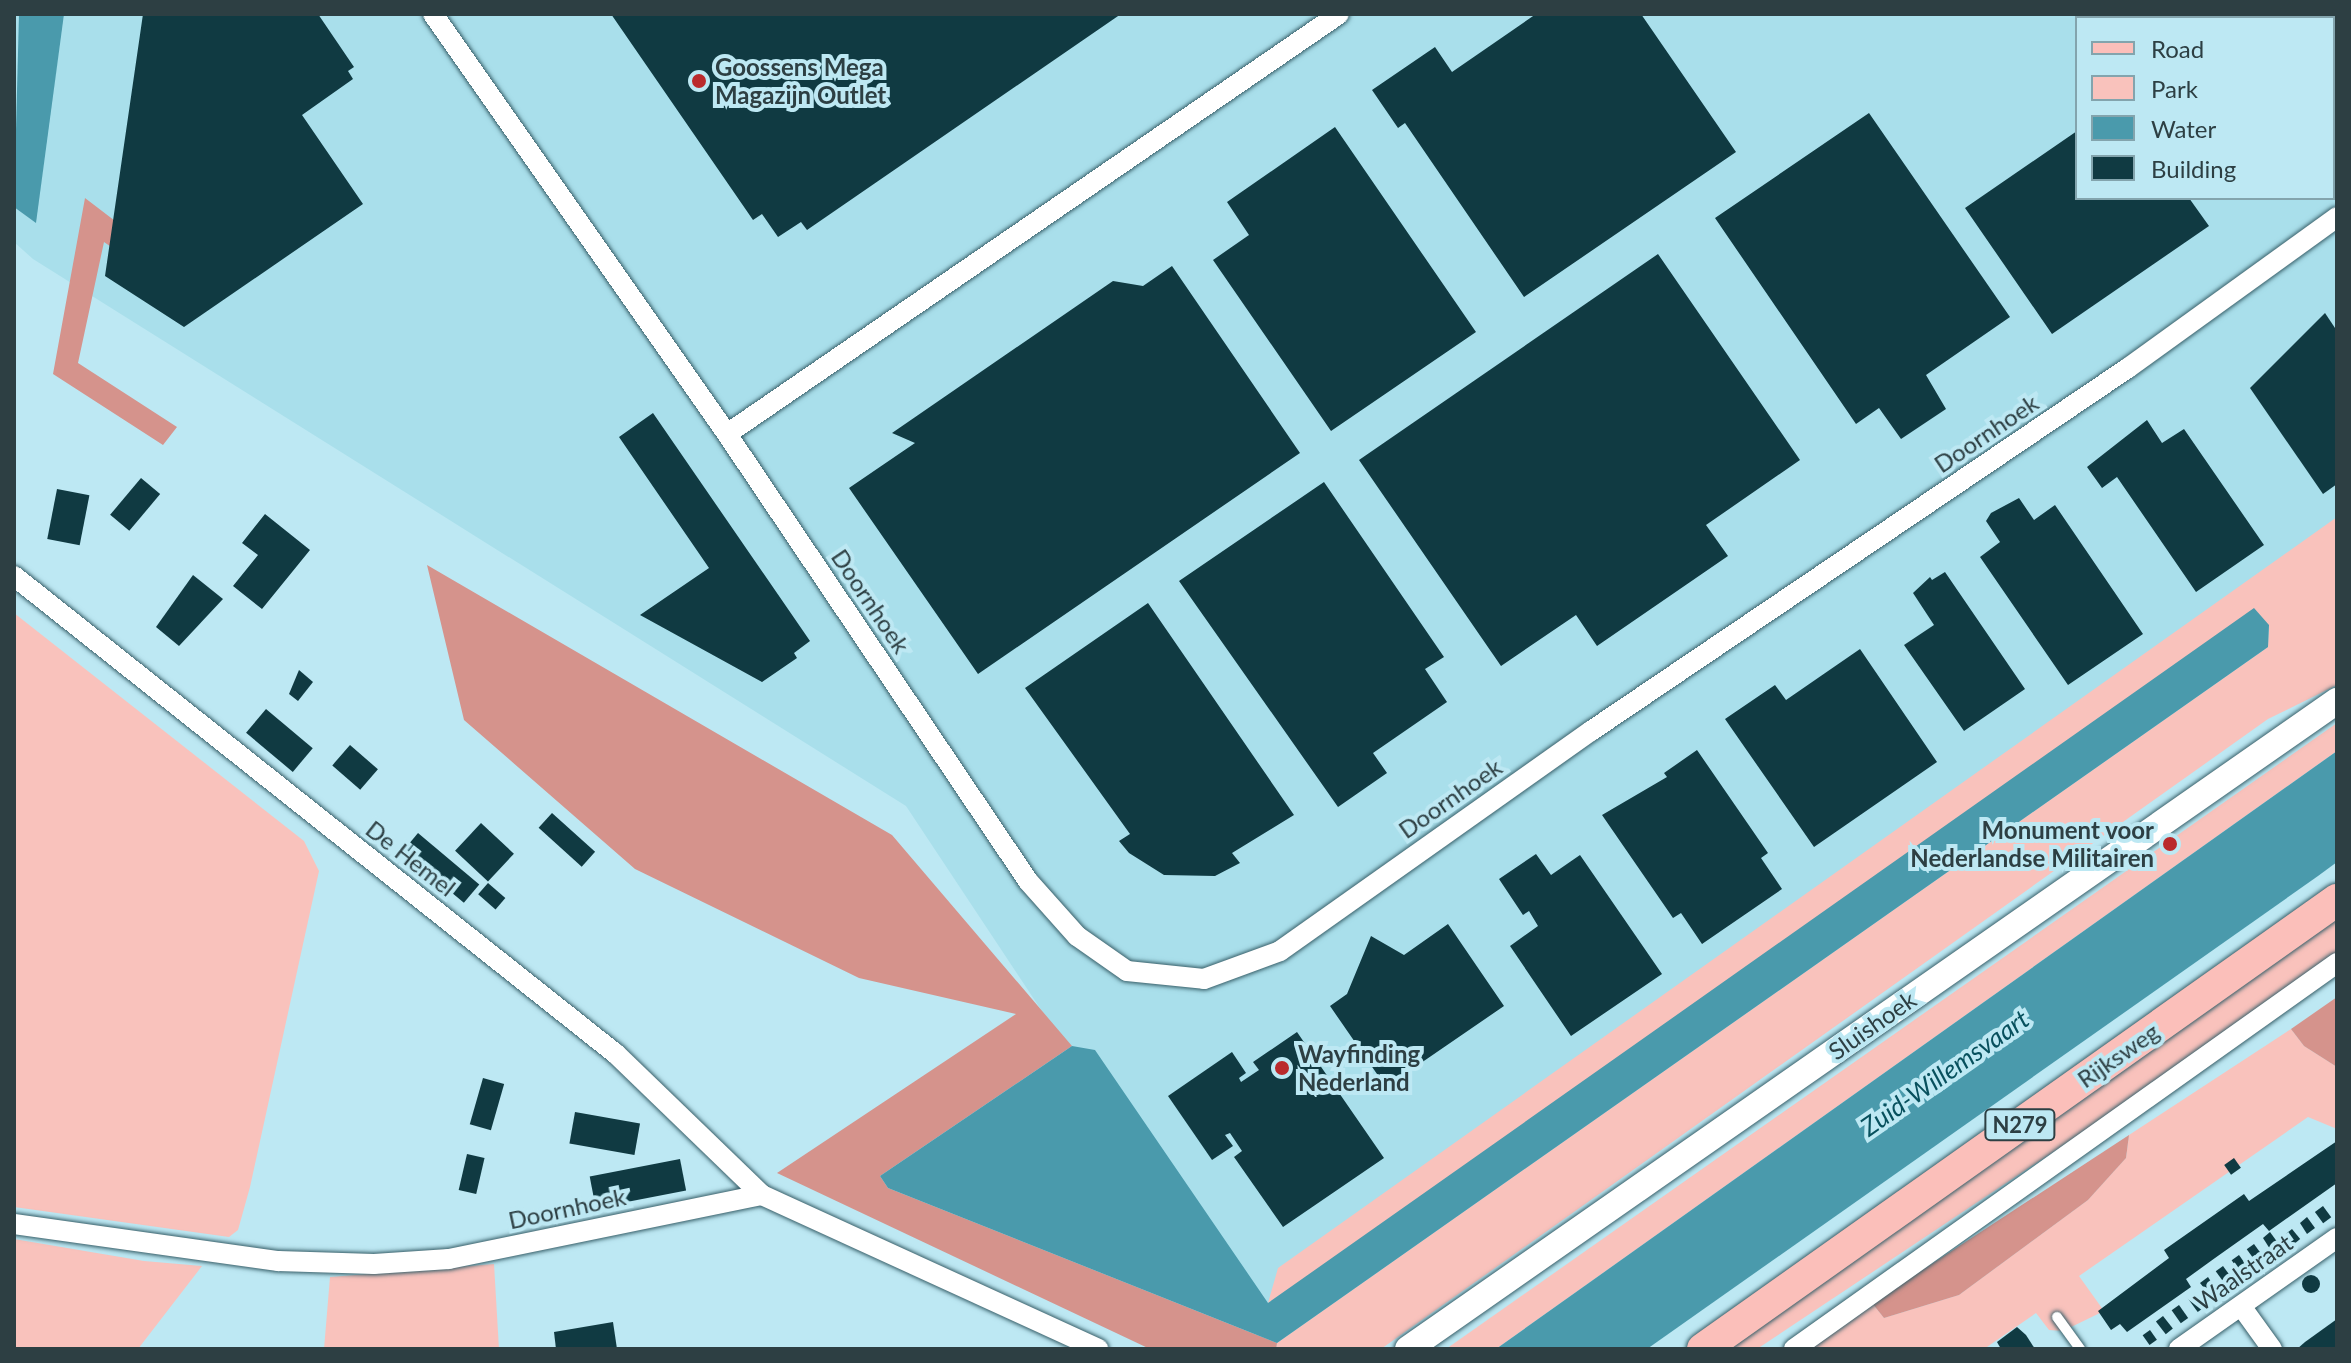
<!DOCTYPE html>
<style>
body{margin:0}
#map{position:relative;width:2351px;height:1363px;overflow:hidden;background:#bde8f3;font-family:Lato,sans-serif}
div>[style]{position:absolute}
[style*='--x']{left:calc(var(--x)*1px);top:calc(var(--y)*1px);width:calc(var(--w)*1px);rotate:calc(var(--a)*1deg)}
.built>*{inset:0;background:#a9dfeb}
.green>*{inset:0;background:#f9c2bc}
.forest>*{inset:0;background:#d5938c}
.water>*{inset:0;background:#4a9aac}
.building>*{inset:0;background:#103a42;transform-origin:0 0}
.round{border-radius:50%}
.roads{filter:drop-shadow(0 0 2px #385f69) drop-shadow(0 0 2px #385f69)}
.service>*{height:10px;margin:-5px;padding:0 5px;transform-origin:5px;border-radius:5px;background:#fff}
.minor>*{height:20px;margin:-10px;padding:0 10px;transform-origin:10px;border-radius:10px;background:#fff}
.tertiary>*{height:26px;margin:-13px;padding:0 13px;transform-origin:13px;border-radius:13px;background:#fff}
.primary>*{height:32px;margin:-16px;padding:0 16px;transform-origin:16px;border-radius:16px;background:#fbbfba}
.dots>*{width:22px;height:22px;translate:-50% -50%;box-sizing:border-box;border:4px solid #bde8f3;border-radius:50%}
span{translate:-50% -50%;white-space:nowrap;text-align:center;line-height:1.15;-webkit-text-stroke:8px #bde8f3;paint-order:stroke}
.shield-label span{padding:2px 6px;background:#bde8f3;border:2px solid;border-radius:6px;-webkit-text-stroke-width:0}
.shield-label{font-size:22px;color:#2d3f43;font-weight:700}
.poi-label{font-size:24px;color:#2d3f43;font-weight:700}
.left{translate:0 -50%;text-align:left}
.right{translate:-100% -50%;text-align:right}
.street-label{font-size:24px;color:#2d3f43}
.water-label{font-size:26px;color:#07505d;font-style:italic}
.frame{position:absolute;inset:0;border:16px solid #2d3f43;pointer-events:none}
.legend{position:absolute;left:2075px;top:16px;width:260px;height:184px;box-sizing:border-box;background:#bde8f3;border:2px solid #83a4ad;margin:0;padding:10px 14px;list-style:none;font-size:24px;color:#2d3f43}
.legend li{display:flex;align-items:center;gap:16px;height:40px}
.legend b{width:40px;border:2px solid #83a4ad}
</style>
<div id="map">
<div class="built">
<i style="clip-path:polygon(evenodd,14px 14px,2337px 14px,2337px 603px,1293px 1349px,1266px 1349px,906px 806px,33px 259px,14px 242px,14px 14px,2077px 18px,2333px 18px,2333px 198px,2077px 198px,2077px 18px)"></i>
</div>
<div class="green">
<i style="clip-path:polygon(2337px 517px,2337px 685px,2268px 719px,1381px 1349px,1276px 1349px,1277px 1343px,2268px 647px,2269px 625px,1268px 1303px,1278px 1268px)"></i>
<i style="clip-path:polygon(14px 613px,304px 841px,319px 871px,250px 1187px,238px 1230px,229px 1237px,14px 1207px)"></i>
<i style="clip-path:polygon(2337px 723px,2337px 751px,1496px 1349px,1446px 1349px)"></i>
<i style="clip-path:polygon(2337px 915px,2337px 952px,2107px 1116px,1757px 1349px,1721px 1349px)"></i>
<i style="clip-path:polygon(2291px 1029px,2304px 1046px,2337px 1067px,2337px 1129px,2308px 1117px,2079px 1276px,2104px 1311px,2063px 1331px,2049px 1330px,2036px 1313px,1984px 1349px,1805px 1349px,1872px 1303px,1884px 1318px,1959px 1295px,2088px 1200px,2126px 1158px,2129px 1135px)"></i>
<i style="clip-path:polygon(14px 1239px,144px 1261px,202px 1266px,138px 1349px,14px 1349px)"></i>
<i style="clip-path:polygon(494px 1264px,499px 1349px,324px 1349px,330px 1277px)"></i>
</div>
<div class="forest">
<i style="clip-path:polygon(85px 198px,208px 292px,197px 306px,104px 242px,78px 363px,177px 427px,163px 445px,53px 374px)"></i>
<i style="clip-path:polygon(427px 565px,892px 835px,1072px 1046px,880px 1176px,888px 1188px,1277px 1343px,1276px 1349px,1150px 1349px,777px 1173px,1016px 1014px,859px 978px,635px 869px,464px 720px)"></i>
<i style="clip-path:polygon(2337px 997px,2337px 1067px,2304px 1046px,2291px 1029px)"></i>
<i style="clip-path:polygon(2129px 1135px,2126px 1158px,2088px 1200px,1959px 1295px,1884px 1318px,1872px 1303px)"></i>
</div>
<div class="water">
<i style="clip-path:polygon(19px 14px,64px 14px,36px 223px,14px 207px)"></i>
<i style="clip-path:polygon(2254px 608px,2269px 625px,2268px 647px,1277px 1343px,888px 1188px,880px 1176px,1072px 1046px,1095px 1050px,1268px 1303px)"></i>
<i style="clip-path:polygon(2337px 751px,2337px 862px,2318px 876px,1647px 1349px,1496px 1349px)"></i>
</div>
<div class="building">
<i style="clip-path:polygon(143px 14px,318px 14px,354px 67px,348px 71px,353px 79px,302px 115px,363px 204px,184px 327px,105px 276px)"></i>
<i style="clip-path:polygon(611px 14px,1121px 14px,807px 230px,801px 222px,778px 237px,762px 214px,753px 220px)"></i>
<i style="clip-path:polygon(1536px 14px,1641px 14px,1736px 152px,1524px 297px,1405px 123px,1398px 128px,1372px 90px,1435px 47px,1452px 72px)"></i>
<i style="clip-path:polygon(1869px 113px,2010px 317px,1926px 375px,1946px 409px,1901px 439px,1879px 408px,1856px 424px,1715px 218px)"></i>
<i style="clip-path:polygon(1335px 127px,1476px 332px,1331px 431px,1213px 260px,1249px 235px,1227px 202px)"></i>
<i style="clip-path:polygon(2077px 131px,2077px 198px,2189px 198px,2209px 226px,2052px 334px,1965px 208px)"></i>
<i style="clip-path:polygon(1658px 254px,1800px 460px,1706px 525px,1728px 556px,1597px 646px,1576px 615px,1501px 666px,1359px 460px)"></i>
<i style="clip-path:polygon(1172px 266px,1300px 453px,978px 674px,849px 488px,915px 443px,892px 433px,1113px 281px,1143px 286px)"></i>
<i style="clip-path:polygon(2325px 313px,2337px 331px,2337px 484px,2323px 494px,2250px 388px)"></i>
<i style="clip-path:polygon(653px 413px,810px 641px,794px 653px,797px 658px,762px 682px,640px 615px,709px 568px,619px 437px)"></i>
<i style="clip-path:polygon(2147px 420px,2162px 443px,2184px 429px,2264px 545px,2196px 592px,2117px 477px,2102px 488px,2087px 467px)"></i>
<i style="left:141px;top:478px;width:25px;height:48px;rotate:40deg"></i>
<i style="clip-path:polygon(1324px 482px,1444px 657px,1425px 669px,1447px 702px,1373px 753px,1387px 773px,1338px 807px,1179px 581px)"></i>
<i style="left:57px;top:489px;width:33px;height:51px;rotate:11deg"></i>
<i style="clip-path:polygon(2019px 498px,2034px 520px,2055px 505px,2143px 634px,2068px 685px,1980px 557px,2000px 542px,1986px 521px,1991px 513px)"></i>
<i style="clip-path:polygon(265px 514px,310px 550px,262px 609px,233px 586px,258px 555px,242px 543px)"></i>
<i style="clip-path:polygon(1945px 572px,2025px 689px,1964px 731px,1904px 645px,1934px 625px,1913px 593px,1930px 577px,1932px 580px)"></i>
<i style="clip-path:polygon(193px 575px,223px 599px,179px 646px,156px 627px)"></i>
<i style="clip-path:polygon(1148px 603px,1294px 815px,1232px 853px,1240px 863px,1215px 876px,1164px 875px,1129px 853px,1119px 841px,1130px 834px,1025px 688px)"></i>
<i style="clip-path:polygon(1860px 649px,1937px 762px,1814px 847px,1725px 719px,1775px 685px,1786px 700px)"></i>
<i style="clip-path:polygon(299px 670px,313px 682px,298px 701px,289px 694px)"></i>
<i style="left:266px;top:709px;width:61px;height:31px;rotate:40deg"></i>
<i style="left:350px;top:745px;width:37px;height:27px;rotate:41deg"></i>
<i style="clip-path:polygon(1697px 750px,1768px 853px,1761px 858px,1782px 889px,1702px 944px,1681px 913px,1673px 918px,1602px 815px,1667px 777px,1664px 773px)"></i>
<i style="left:552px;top:813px;width:58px;height:20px;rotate:42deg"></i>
<i style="left:481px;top:823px;width:45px;height:38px;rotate:43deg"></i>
<i style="left:418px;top:833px;width:80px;height:24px;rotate:40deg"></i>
<i style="clip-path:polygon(1536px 854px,1551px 875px,1580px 855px,1662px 974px,1571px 1036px,1510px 946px,1538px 926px,1529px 911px,1523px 915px,1499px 879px)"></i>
<i style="left:488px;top:883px;width:23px;height:15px;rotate:41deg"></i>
<i style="clip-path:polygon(1448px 924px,1504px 1006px,1386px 1087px,1330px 1006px,1347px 994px,1371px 936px,1404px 955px)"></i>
<i style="clip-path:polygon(1297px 1032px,1384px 1158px,1283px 1227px,1234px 1157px,1242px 1151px,1230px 1133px,1225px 1135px,1233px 1146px,1212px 1160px,1168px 1096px,1232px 1052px,1246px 1073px,1239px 1078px,1241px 1082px,1259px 1070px,1253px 1062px)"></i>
<i style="left:483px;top:1078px;width:22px;height:48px;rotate:16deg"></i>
<i style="left:575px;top:1112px;width:66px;height:32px;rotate:10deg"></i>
<i style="clip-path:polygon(2337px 1141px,2337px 1183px,2269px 1231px,2263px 1224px,2215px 1258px,2186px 1279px,2191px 1287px,2127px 1332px,2120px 1324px,2111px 1330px,2098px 1311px,2169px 1258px,2164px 1250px,2244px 1194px,2249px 1201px)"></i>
<i style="left:467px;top:1154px;width:18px;height:37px;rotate:13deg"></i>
<i style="left:2234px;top:1158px;width:12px;height:12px;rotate:55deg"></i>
<i style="left:680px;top:1159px;width:32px;height:92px;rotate:79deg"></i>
<i style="left:2323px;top:1206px;width:14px;height:10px;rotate:54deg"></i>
<i style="clip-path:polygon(2307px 1217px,2315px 1228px,2307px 1234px,2300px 1223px)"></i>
<i style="left:2292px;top:1229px;width:13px;height:9px;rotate:51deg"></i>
<i style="clip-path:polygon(2270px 1232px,2278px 1243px,2270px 1249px,2263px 1238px)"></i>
<i style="left:2254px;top:1244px;width:14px;height:9px;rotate:54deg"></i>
<i style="left:2239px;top:1255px;width:12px;height:9px;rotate:55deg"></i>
<i style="left:2223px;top:1266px;width:14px;height:9px;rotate:54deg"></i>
<i class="round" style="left:2302px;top:1275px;width:18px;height:18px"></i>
<i style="clip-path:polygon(2208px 1277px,2215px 1288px,2208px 1293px,2200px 1283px)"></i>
<i style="left:2195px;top:1293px;width:17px;height:9px;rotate:54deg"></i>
<i style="left:2179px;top:1305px;width:16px;height:9px;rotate:55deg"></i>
<i style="left:2163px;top:1316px;width:16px;height:9px;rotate:52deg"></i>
<i style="clip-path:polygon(2337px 1319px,2337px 1349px,2297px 1349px,2305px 1342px)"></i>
<i style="clip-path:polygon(613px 1322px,617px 1349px,556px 1349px,554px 1332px)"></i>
<i style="clip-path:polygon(2017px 1327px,2026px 1335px,2035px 1349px,2001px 1349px,1997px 1342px)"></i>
<i style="left:2150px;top:1330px;width:12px;height:9px;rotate:55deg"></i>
</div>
<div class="roads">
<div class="service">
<i style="--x:2057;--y:1317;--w:39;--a:54"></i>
</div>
<div class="minor">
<i style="--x:433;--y:14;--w:513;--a:55.01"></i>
<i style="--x:727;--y:434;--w:539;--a:56.04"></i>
<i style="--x:1028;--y:881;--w:74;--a:48.3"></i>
<i style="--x:1077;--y:936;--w:61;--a:35"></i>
<i style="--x:1127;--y:971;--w:77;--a:5.9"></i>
<i style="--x:1204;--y:979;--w:81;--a:-20.2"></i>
<i style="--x:1280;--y:951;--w:381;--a:-35.3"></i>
<i style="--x:1591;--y:731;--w:648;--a:-34.06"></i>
<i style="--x:2128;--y:368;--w:258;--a:-35.8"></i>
<i style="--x:727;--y:434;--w:742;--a:-34.46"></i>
<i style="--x:14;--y:576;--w:769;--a:38.45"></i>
<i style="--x:616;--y:1054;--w:203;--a:44"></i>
<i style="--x:14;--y:1224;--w:267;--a:8"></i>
<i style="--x:278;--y:1261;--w:96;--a:1.8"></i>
<i style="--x:374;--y:1264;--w:75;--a:-3.8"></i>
<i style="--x:449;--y:1259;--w:319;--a:-11.6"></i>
<i style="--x:762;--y:1195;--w:370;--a:24.6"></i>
<i style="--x:2241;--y:1306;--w:53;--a:54.2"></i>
<i style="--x:1794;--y:1349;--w:666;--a:-35.41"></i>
<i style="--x:2179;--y:1349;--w:193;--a:-35.1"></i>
</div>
<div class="tertiary">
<i style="--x:1408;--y:1349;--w:1133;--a:-34.9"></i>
</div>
<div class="primary">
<i style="--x:1703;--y:1349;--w:777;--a:-35.31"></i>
</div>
</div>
<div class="dots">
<i style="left:699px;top:81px;background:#ba2a2c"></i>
<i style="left:2170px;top:844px;background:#ba2a2c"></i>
<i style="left:1282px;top:1068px;background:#ba2a2c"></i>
</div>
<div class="shield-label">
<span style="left:2020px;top:1125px">N279</span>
</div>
<div class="poi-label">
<span class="left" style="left:715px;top:81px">Goossens Mega<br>Magazijn Outlet</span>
<span class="right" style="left:2154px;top:844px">Monument voor<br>Nederlandse Militairen</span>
<span class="left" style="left:1298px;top:1068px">Wayfinding<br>Nederland</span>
</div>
<div class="street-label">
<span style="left:1986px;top:433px;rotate:-34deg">Doornhoek</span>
<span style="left:871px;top:601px;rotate:56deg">Doornhoek</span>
<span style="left:1450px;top:798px;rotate:-35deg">Doornhoek</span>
<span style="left:411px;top:858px;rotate:38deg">De Hemel</span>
<span style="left:1872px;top:1025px;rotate:-35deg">Sluishoek</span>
<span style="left:2118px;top:1055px;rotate:-35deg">Rijksweg</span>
<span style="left:567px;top:1208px;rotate:-12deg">Doornhoek</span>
<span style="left:2243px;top:1272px;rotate:-35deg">Waalstraat</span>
</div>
<div class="water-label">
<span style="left:1945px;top:1073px;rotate:-35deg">Zuid-Willemsvaart</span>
</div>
<div class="frame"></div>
<ul class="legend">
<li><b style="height:10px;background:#fbbfba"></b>Road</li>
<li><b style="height:22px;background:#f9c2bc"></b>Park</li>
<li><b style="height:22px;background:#4a9aac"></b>Water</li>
<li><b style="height:22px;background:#103a42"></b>Building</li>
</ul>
</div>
